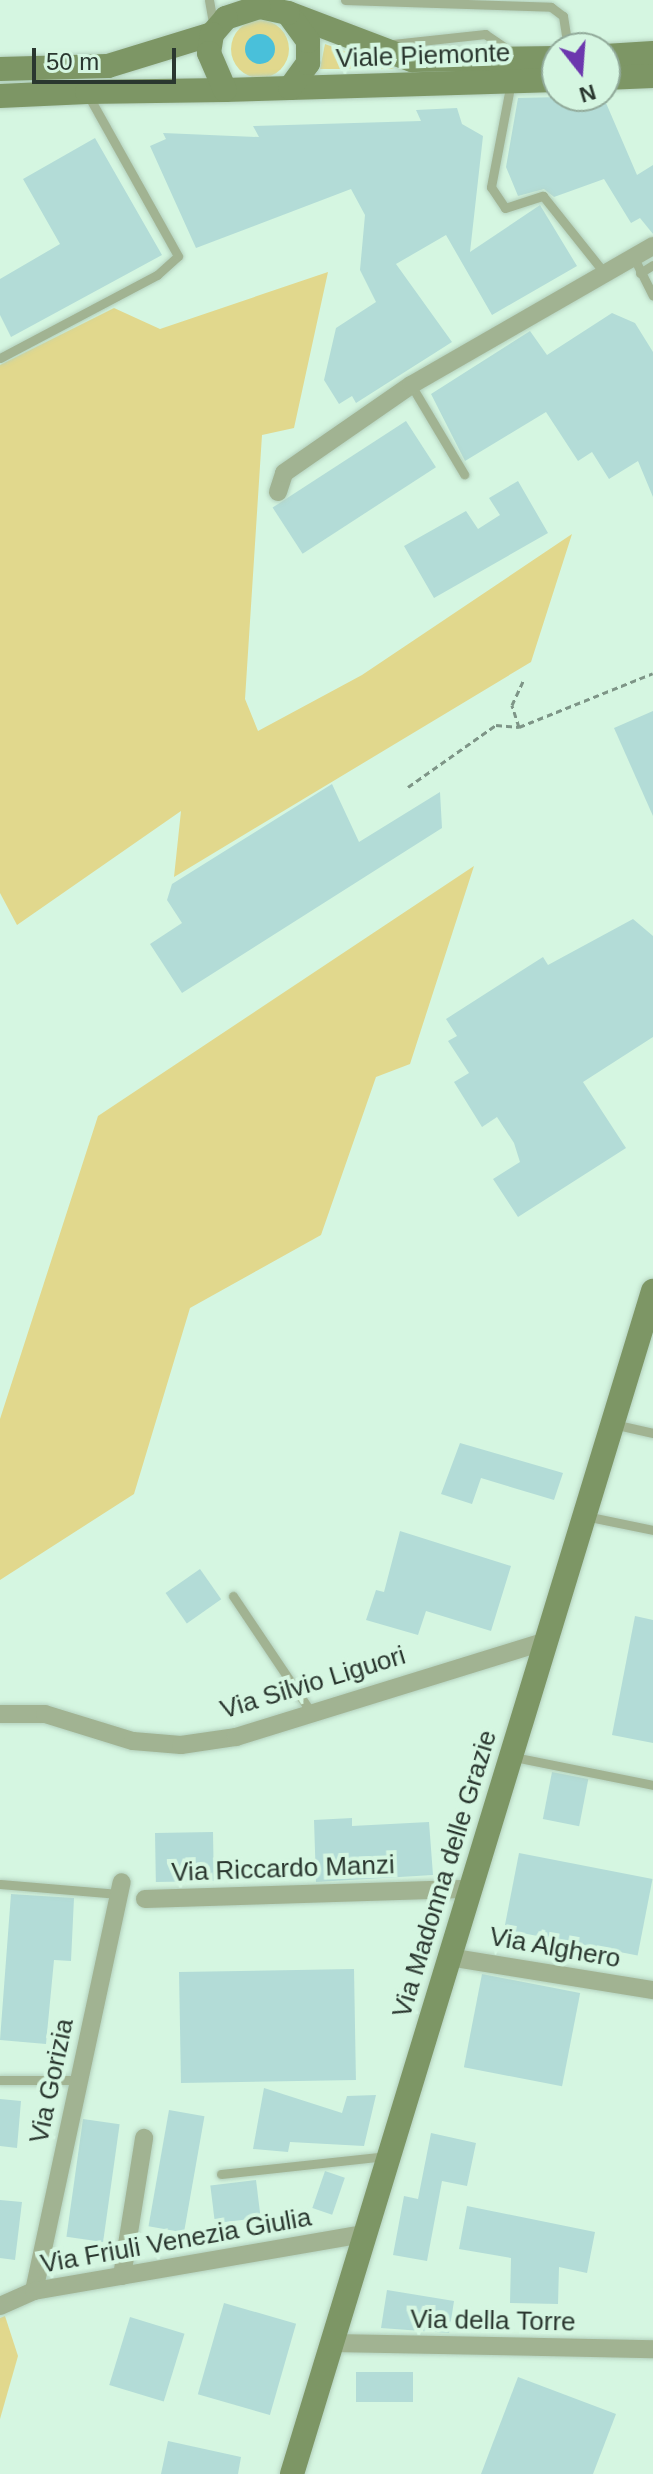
<!DOCTYPE html>
<style>
body{margin:0}
#map{position:relative;width:653px;height:2474px;overflow:hidden;background:#d5f6e1;font-family:Arial,sans-serif}
div>[style]{position:absolute}
[style*='--x']{left:calc(var(--x)*1px);top:calc(var(--y)*1px);width:calc(var(--w)*1px);rotate:calc(var(--a)*1deg)}
.green>*{inset:0;background:#e1d88d}
.round{border-radius:50%}
.water>*{inset:0;background:#49c0da}
.building>*{inset:0;background:#b3dcd7;transform-origin:0 0}
.path>*{height:3px;margin-top:-1.5px;transform-origin:0;background:repeating-linear-gradient(90deg,#7e9587 0 6px,transparent 0 10px)}
.roads{filter:drop-shadow(0 0 2px #b3d0bd) drop-shadow(0 0 2px #b3d0bd)}
.lane>*{height:9px;margin:-4.5px;padding:0 4.5px;transform-origin:4.5px;border-radius:4.5px;background:#a1b392}
.street>*{height:18px;margin:-9px;padding:0 9px;transform-origin:9px;border-radius:9px;background:#a1b392}
.secondary>*{height:24px;margin:-12px;padding:0 12px;transform-origin:12px;border-radius:12px;background:#7d9665}
span{translate:-50% -50%;white-space:nowrap;text-align:center;line-height:1.15;-webkit-text-stroke:8px #d5f6e1;paint-order:stroke}
.street-label{font-size:26px;color:#2a372f}
.north{position:absolute;left:541px;top:32px;width:80px;height:80px;box-sizing:border-box;background:#d5f6e1;border:2px solid #91aa9a;border-radius:50%;rotate:163deg;font-size:22px;font-weight:700;line-height:32px;text-align:center;color:#2a372f}
.north::after{content:'';display:block;margin:auto;width:28px;height:36px;background:#6c37ae;clip-path:polygon(50% 0,100% 100%,50% 72%,0 100%)}
.scale{position:absolute;left:32px;top:48px;width:144px;height:36px;box-sizing:border-box;border:4px solid #2a372f;border-top:0;padding-left:10px;font-size:24px;line-height:28px;white-space:nowrap;color:#2a372f;-webkit-text-stroke:6px #d5f6e1;paint-order:stroke}
</style>
<div id="map">
<div class="green">
<i class="round" style="left:231px;top:20px;width:58px;height:58px"></i>
<i style="clip-path:polygon(325px 44px,394px 69px,320px 69px)"></i>
<i style="clip-path:polygon(328px 272px,294px 428px,262px 435px,245px 699px,258px 731px,362px 675px,572px 534px,531px 662px,174px 877px,181px 811px,17px 925px,0 893px,0 365px,114px 308px,160px 329px)"></i>
<i style="clip-path:polygon(474px 866px,410px 1064px,376px 1077px,321px 1235px,190px 1308px,134px 1494px,0 1580px,0 1419px,98px 1116px)"></i>
<i style="clip-path:polygon(5px 2316px,18px 2356px,0 2419px,0 2318px)"></i>
</div>
<div class="water">
<i class="round" style="left:245px;top:34px;width:30px;height:30px"></i>
</div>
<div class="building">
<i style="clip-path:polygon(603px 96px,637px 175px,653px 165px,653px 234px,640px 218px,631px 223px,604px 179px,554px 197px,544px 189px,518px 196px,506px 167px,518px 98px)"></i>
<i style="clip-path:polygon(457px 108px,462px 124px,483px 136px,470px 252px,540px 205px,577px 266px,492px 315px,446px 235px,396px 264px,452px 342px,356px 403px,352px 396px,339px 404px,324px 380px,336px 328px,376px 302px,360px 270px,365px 215px,351px 189px,196px 248px,150px 146px,166px 139px,163px 133px,259px 137px,253px 126px,421px 121px,416px 110px)"></i>
<i style="clip-path:polygon(95px 138px,162px 255px,11px 337px,0 315px,0 279px,60px 244px,23px 179px)"></i>
<i style="clip-path:polygon(612px 313px,635px 323px,653px 352px,653px 497px,638px 461px,609px 479px,592px 452px,578px 461px,546px 412px,465px 461px,431px 394px,530px 331px,547px 355px)"></i>
<i style="left:406px;top:421px;width:55px;height:159px;rotate:57deg"></i>
<i style="clip-path:polygon(518px 481px,548px 533px,434px 598px,404px 546px,466px 511px,478px 529px,500px 515px,489px 498px)"></i>
<i style="clip-path:polygon(653px 711px,653px 816px,614px 728px)"></i>
<i style="clip-path:polygon(332px 784px,359px 842px,440px 792px,442px 828px,182px 993px,150px 944px,182px 923px,167px 900px,172px 884px)"></i>
<i style="clip-path:polygon(633px 919px,653px 936px,653px 1037px,583px 1082px,626px 1148px,518px 1217px,493px 1179px,520px 1162px,514px 1143px,497px 1117px,482px 1127px,454px 1082px,469px 1073px,448px 1041px,457px 1036px,446px 1019px,543px 957px,548px 965px)"></i>
<i style="clip-path:polygon(460px 1443px,563px 1473px,554px 1500px,481px 1478px,472px 1504px,441px 1494px)"></i>
<i style="clip-path:polygon(400px 1531px,511px 1566px,491px 1631px,426px 1611px,418px 1635px,366px 1620px,376px 1590px,384px 1592px)"></i>
<i style="left:200px;top:1569px;width:37px;height:42px;rotate:55deg"></i>
<i style="clip-path:polygon(635px 1616px,653px 1620px,653px 1743px,612px 1735px)"></i>
<i style="left:552px;top:1772px;width:37px;height:48px;rotate:11deg"></i>
<i style="clip-path:polygon(352px 1818px,352px 1826px,429px 1822px,433px 1875px,316px 1882px,314px 1820px)"></i>
<i style="left:213px;top:1832px;width:49px;height:58px;rotate:89deg"></i>
<i style="left:519px;top:1853px;width:136px;height:78px;rotate:11deg"></i>
<i style="clip-path:polygon(11px 1894px,74px 1898px,71px 1961px,54px 1960px,46px 2044px,0 2040px)"></i>
<i style="left:354px;top:1969px;width:111px;height:175px;rotate:89deg"></i>
<i style="left:482px;top:1974px;width:100px;height:95px;rotate:11deg"></i>
<i style="clip-path:polygon(264px 2088px,342px 2113px,347px 2096px,376px 2095px,364px 2146px,290px 2142px,288px 2152px,253px 2149px)"></i>
<i style="clip-path:polygon(0 2099px,21px 2101px,17px 2148px,0 2146px)"></i>
<i style="left:169px;top:2110px;width:36px;height:118px;rotate:10deg"></i>
<i style="left:83px;top:2119px;width:37px;height:119px;rotate:8deg"></i>
<i style="clip-path:polygon(431px 2133px,476px 2143px,467px 2186px,442px 2181px,427px 2261px,393px 2255px,404px 2196px,418px 2199px)"></i>
<i style="left:325px;top:2171px;width:21px;height:39px;rotate:19deg"></i>
<i style="left:256px;top:2180px;width:38px;height:46px;rotate:83deg"></i>
<i style="clip-path:polygon(0 2200px,22px 2202px,15px 2260px,0 2258px)"></i>
<i style="clip-path:polygon(467px 2206px,595px 2232px,587px 2273px,559px 2267px,558px 2304px,510px 2303px,511px 2258px,459px 2249px)"></i>
<i style="clip-path:polygon(387px 2290px,454px 2301px,449px 2333px,381px 2328px)"></i>
<i style="left:224px;top:2303px;width:75px;height:95px;rotate:16deg"></i>
<i style="left:130px;top:2317px;width:57px;height:71px;rotate:17deg"></i>
<i style="left:356px;top:2372px;width:57px;height:30px"></i>
<i style="clip-path:polygon(518px 2377px,616px 2414px,593px 2474px,481px 2474px)"></i>
<i style="clip-path:polygon(168px 2441px,241px 2457px,238px 2474px,161px 2474px)"></i>
</div>
<div class="path">
<i style="--x:519;--y:727;--w:23;--a:-108"></i>
<i style="--x:512;--y:705;--w:29;--a:-65"></i>
<i style="--x:408;--y:787;--w:108;--a:-35.2"></i>
<i style="--x:496;--y:725;--w:23;--a:5"></i>
<i style="--x:519;--y:727;--w:144;--a:-21.9"></i>
</div>
<div class="roads">
<div class="lane">
<i style="--x:209;--y:0;--w:28;--a:80"></i>
<i style="--x:345;--y:0;--w:206;--a:1.9"></i>
<i style="--x:551;--y:7;--w:15;--a:37"></i>
<i style="--x:563;--y:16;--w:32;--a:81"></i>
<i style="--x:393;--y:44;--w:93;--a:-6.2"></i>
<i style="--x:485;--y:34;--w:32;--a:34"></i>
<i style="--x:511;--y:82;--w:107;--a:100.8"></i>
<i style="--x:491;--y:187;--w:25;--a:56"></i>
<i style="--x:505;--y:208;--w:40;--a:-18"></i>
<i style="--x:543;--y:196;--w:95;--a:51.4"></i>
<i style="--x:634;--y:258;--w:42;--a:63.4"></i>
<i style="--x:640;--y:273;--w:15;--a:-32"></i>
<i style="--x:0;--y:358;--w:178;--a:-27.9"></i>
<i style="--x:157;--y:275;--w:28;--a:-42"></i>
<i style="--x:178;--y:256;--w:184;--a:-119.2"></i>
<i style="--x:411;--y:385;--w:104;--a:59.2"></i>
<i style="--x:613;--y:1424;--w:41;--a:12.7"></i>
<i style="--x:585;--y:1516;--w:69;--a:11.6"></i>
<i style="--x:233;--y:1596;--w:140;--a:56.1"></i>
<i style="--x:514;--y:1757;--w:142;--a:11.4"></i>
<i style="--x:0;--y:1884;--w:119;--a:4.8"></i>
<i style="--x:0;--y:2080;--w:79;--a:0"></i>
<i style="--x:221;--y:2174;--w:168;--a:-6.2"></i>
</div>
<div class="street">
<i style="--x:278;--y:492;--w:20;--a:-72"></i>
<i style="--x:284;--y:473;--w:155;--a:-34.7"></i>
<i style="--x:411;--y:385;--w:279;--a:-29.9"></i>
<i style="--x:0;--y:1714;--w:45;--a:0"></i>
<i style="--x:45;--y:1714;--w:92;--a:17.1"></i>
<i style="--x:133;--y:1741;--w:48;--a:4.8"></i>
<i style="--x:181;--y:1745;--w:56;--a:-8.3"></i>
<i style="--x:236;--y:1737;--w:325;--a:-17.2"></i>
<i style="--x:145;--y:1899;--w:325;--a:-1.8"></i>
<i style="--x:449;--y:1957;--w:207;--a:9.2"></i>
<i style="--x:122;--y:2276;--w:140;--a:-80.9"></i>
<i style="--x:34;--y:2291;--w:418;--a:-77.9"></i>
<i style="--x:0;--y:2306;--w:37;--a:-24"></i>
<i style="--x:34;--y:2291;--w:335;--a:-9.8"></i>
<i style="--x:333;--y:2343;--w:320;--a:1.1"></i>
</div>
<div class="secondary">
<i style="--x:288;--y:13;--w:133;--a:20.8"></i>
<i style="--x:412;--y:60;--w:145;--a:-0.8"></i>
<i style="--x:605;--y:56;--w:48;--a:-3.6"></i>
<i style="--x:0;--y:69;--w:108;--a:-1.6"></i>
<i style="--x:108;--y:66;--w:109;--a:-17.1"></i>
<i style="--x:605;--y:78;--w:48;--a:-2.4"></i>
<i style="--x:290;--y:88;--w:267;--a:-1.7"></i>
<i style="--x:0;--y:96;--w:87;--a:-2.6"></i>
<i style="--x:87;--y:92;--w:138;--a:-0.8"></i>
<i style="--x:225;--y:90;--w:65;--a:-1.8"></i>
<i style="--x:290;--y:88;--w:31;--a:-54"></i>
<i style="--x:308;--y:63;--w:22;--a:-90"></i>
<i style="--x:308;--y:41;--w:34;--a:-126"></i>
<i style="--x:288;--y:13;--w:30;--a:-168"></i>
<i style="--x:259;--y:7;--w:35;--a:162"></i>
<i style="--x:226;--y:18;--w:21;--a:131"></i>
<i style="--x:212;--y:34;--w:19;--a:99"></i>
<i style="--x:209;--y:53;--w:40;--a:66.6"></i>
<i style="--x:292;--y:2474;--w:1237;--a:-73.03"></i>
</div>
</div>
<div class="street-label">
<span style="left:423px;top:56px;rotate:-2deg">Viale Piemonte</span>
<span style="left:313px;top:1683px;rotate:-17deg">Via Silvio Liguori</span>
<span style="left:283px;top:1869px;rotate:-2deg">Via Riccardo Manzi</span>
<span style="left:445px;top:1874px;rotate:-73deg">Via Madonna delle Grazie</span>
<span style="left:555px;top:1948px;rotate:10deg">Via Alghero</span>
<span style="left:52px;top:2081px;rotate:-78deg">Via Gorizia</span>
<span style="left:176px;top:2241px;rotate:-10deg">Via Friuli Venezia Giulia</span>
<span style="left:493px;top:2321px;rotate:1deg">Via della Torre</span>
</div>
<div class="north">N</div>
<div class="scale">50 m</div>
</div>
